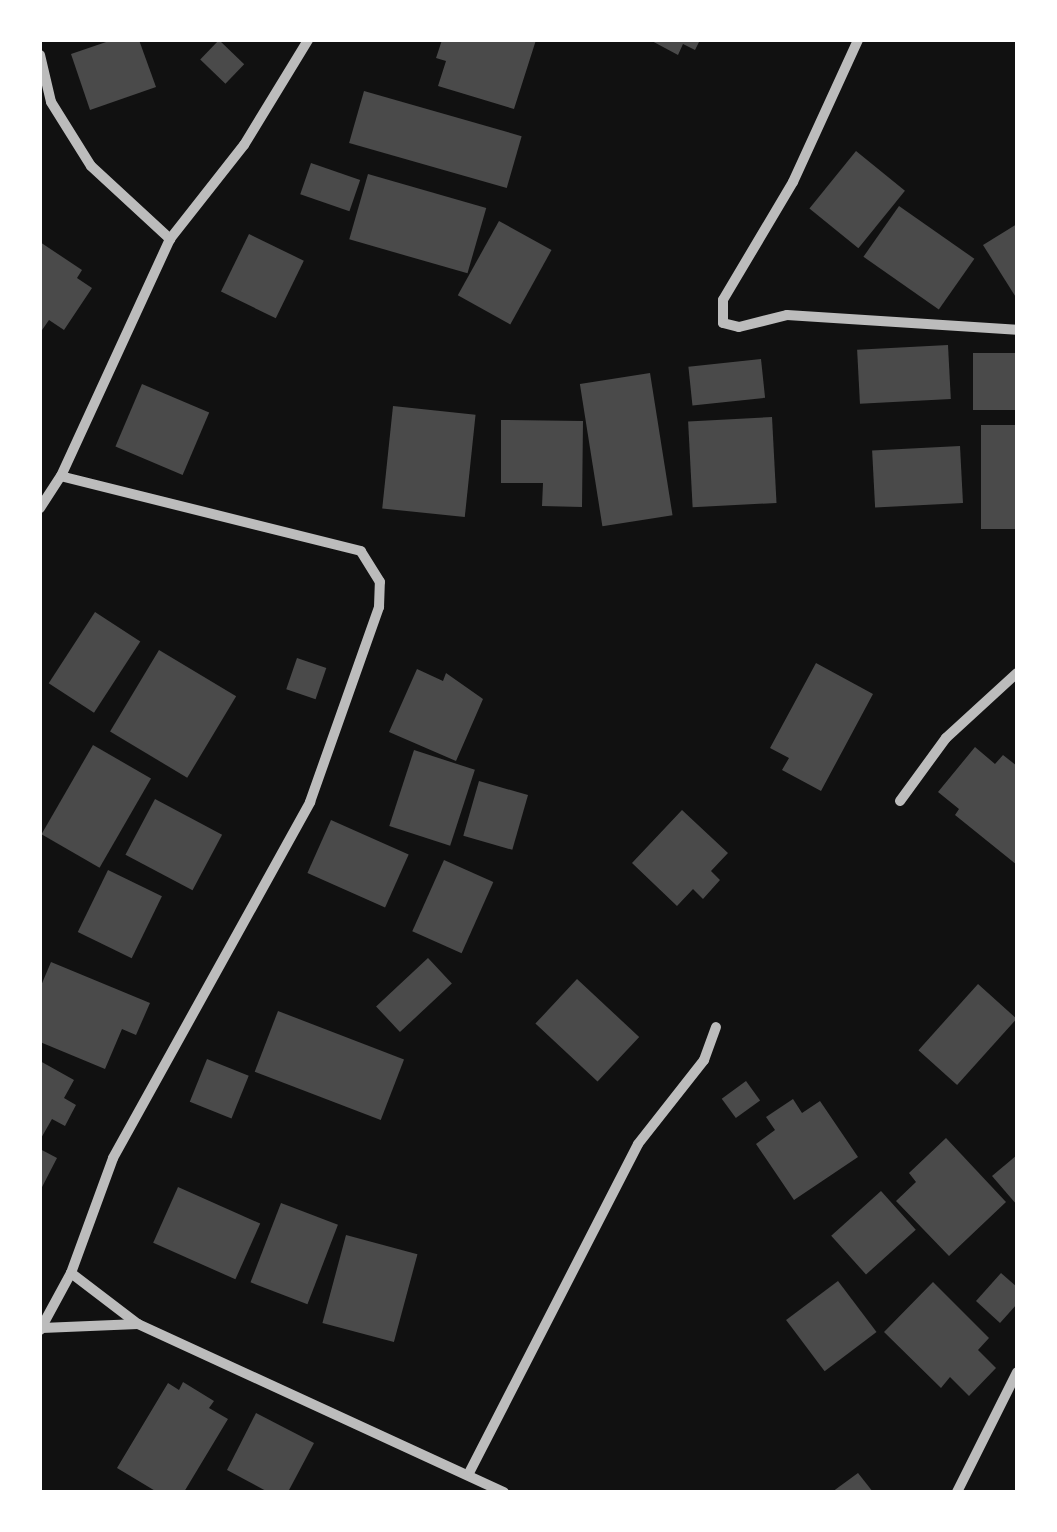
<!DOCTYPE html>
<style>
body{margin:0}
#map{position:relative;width:1057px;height:1532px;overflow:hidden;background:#111;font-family:"IBM Plex Sans",sans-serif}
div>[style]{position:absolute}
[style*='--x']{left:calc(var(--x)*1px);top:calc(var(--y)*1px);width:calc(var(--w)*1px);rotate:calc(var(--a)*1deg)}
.building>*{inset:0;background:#4a4a4a;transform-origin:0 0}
.minor>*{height:10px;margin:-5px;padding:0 5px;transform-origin:5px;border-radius:5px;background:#bcbcbc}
span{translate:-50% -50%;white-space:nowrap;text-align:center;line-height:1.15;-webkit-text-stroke:10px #fff;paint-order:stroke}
.frame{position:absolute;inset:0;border:42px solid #fff;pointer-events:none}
</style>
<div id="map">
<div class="building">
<i style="clip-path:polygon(112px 40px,139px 40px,156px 87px,90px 110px,71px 54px)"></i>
<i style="left:219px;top:40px;width:35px;height:27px;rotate:44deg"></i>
<i style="clip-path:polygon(442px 40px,536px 40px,514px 109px,438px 86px,446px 61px,436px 58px)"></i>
<i style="clip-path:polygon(650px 40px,700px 40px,695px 50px,683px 44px,678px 55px)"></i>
<i style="left:364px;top:91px;width:164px;height:54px;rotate:16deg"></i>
<i style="left:856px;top:151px;width:63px;height:74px;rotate:39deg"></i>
<i style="left:311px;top:163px;width:52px;height:33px;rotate:19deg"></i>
<i style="left:368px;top:174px;width:123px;height:68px;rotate:16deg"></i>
<i style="left:899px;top:206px;width:92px;height:62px;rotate:35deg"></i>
<i style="left:499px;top:221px;width:60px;height:85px;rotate:29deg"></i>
<i style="clip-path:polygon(1017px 224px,1017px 299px,983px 245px)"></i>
<i style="left:249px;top:234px;width:61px;height:64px;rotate:26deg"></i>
<i style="clip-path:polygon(40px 242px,82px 270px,77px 278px,92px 288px,64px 330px,49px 320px,40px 333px)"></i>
<i style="left:948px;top:345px;width:54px;height:91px;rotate:87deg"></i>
<i style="left:1017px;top:353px;width:57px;height:44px;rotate:90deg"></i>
<i style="left:761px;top:359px;width:39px;height:73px;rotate:84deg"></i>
<i style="left:650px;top:373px;width:144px;height:71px;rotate:81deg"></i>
<i style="left:142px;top:384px;width:73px;height:68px;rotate:23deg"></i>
<i style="left:393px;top:406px;width:83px;height:103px;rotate:6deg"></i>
<i style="left:772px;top:417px;width:86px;height:84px;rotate:87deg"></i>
<i style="clip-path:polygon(501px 420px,583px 421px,582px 507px,542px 506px,543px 483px,501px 483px)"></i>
<i style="left:981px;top:425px;width:36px;height:104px"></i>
<i style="left:960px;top:446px;width:57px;height:88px;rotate:87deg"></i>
<i style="left:95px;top:612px;width:54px;height:85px;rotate:33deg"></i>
<i style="left:159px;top:650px;width:90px;height:95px;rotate:31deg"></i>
<i style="left:297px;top:658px;width:31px;height:33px;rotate:19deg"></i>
<i style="clip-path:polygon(816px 663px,873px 694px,821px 791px,782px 770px,789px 758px,770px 748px)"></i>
<i style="clip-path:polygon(417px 669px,443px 681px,446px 673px,483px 699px,456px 761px,389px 732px)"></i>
<i style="left:93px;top:745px;width:67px;height:103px;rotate:30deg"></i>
<i style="clip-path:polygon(975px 747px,995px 764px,1003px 755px,1017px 766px,1017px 865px,955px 815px,959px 809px,938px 792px)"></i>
<i style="left:414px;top:750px;width:64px;height:80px;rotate:18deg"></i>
<i style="left:479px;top:781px;width:51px;height:57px;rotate:16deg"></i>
<i style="left:155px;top:799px;width:76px;height:63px;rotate:28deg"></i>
<i style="clip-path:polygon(682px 810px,728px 853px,711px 871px,720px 880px,703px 899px,693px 889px,677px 906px,632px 863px)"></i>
<i style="left:331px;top:820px;width:85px;height:58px;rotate:24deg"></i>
<i style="left:444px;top:860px;width:54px;height:78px;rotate:24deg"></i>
<i style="left:108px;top:870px;width:60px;height:69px;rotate:26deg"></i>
<i style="left:428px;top:958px;width:35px;height:71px;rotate:47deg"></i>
<i style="clip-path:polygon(51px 962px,150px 1003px,136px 1035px,122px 1029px,105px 1069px,40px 1042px,40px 988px)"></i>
<i style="left:577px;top:979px;width:85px;height:61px;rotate:43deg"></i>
<i style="left:978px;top:984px;width:52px;height:89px;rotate:42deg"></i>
<i style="left:278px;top:1011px;width:135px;height:65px;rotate:21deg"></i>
<i style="left:207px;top:1059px;width:45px;height:46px;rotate:22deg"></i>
<i style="clip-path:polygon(40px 1061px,74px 1080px,64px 1098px,76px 1105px,65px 1126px,52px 1119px,40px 1140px)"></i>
<i style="left:746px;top:1081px;width:24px;height:30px;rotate:54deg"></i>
<i style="clip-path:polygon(793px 1099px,802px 1113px,820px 1101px,858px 1157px,794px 1200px,756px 1144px,775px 1130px,766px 1117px)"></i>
<i style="clip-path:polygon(946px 1138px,1006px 1202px,949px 1256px,896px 1201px,916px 1182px,909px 1173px)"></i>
<i style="clip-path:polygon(40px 1149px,57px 1158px,40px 1191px)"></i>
<i style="clip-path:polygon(1017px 1155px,1017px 1205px,992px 1176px)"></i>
<i style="left:178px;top:1187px;width:90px;height:61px;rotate:24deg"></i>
<i style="left:881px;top:1191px;width:52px;height:67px;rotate:48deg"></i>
<i style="left:281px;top:1203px;width:61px;height:85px;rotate:21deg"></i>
<i style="left:346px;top:1235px;width:74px;height:91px;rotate:15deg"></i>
<i style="clip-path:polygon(1001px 1273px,1017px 1287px,1017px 1304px,1000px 1323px,976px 1301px)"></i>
<i style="left:838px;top:1281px;width:64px;height:65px;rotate:53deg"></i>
<i style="clip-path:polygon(933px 1282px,989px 1338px,978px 1350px,996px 1368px,969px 1396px,950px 1377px,941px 1388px,884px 1332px)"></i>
<i style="clip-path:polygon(183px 1382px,214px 1401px,209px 1408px,228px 1419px,184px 1492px,157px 1492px,117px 1468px,168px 1383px,179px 1390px)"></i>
<i style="clip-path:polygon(256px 1413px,314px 1443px,288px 1492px,268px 1492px,227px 1470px)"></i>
<i style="clip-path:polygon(858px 1473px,873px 1492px,832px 1492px)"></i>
</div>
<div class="minor">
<i style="--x:858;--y:40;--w:156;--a:114.6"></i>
<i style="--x:793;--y:182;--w:137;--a:120.7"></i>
<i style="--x:723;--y:300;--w:23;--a:90"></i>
<i style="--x:723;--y:323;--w:16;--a:14"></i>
<i style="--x:739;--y:327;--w:49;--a:-14"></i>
<i style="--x:787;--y:315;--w:230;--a:3.7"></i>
<i style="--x:40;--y:55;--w:48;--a:76.8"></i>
<i style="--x:51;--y:102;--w:75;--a:58"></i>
<i style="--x:91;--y:166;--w:108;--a:42.7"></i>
<i style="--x:40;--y:508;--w:38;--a:-57"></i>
<i style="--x:61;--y:476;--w:261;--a:-65.3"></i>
<i style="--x:170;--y:239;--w:120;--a:-51.8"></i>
<i style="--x:244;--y:145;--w:123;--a:-58.6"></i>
<i style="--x:900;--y:801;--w:78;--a:-53.9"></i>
<i style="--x:946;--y:738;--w:96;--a:-42.5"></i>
<i style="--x:71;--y:1273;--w:84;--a:37.3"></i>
<i style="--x:138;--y:1324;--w:403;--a:24.7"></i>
<i style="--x:42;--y:1328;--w:96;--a:-2.4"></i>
<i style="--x:40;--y:1330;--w:65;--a:-61.5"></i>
<i style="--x:71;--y:1273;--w:122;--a:-69.9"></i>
<i style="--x:113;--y:1158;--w:407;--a:-61"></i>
<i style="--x:310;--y:802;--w:207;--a:-70.5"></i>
<i style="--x:379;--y:607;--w:25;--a:-88"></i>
<i style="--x:380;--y:582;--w:36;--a:-122"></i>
<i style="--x:361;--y:551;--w:309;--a:-166"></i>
<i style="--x:468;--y:1475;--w:372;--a:-62.8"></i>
<i style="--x:638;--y:1144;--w:107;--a:-51.8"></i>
<i style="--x:704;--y:1060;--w:35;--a:-70"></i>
<i style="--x:957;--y:1492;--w:134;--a:-63.4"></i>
</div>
<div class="frame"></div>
</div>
